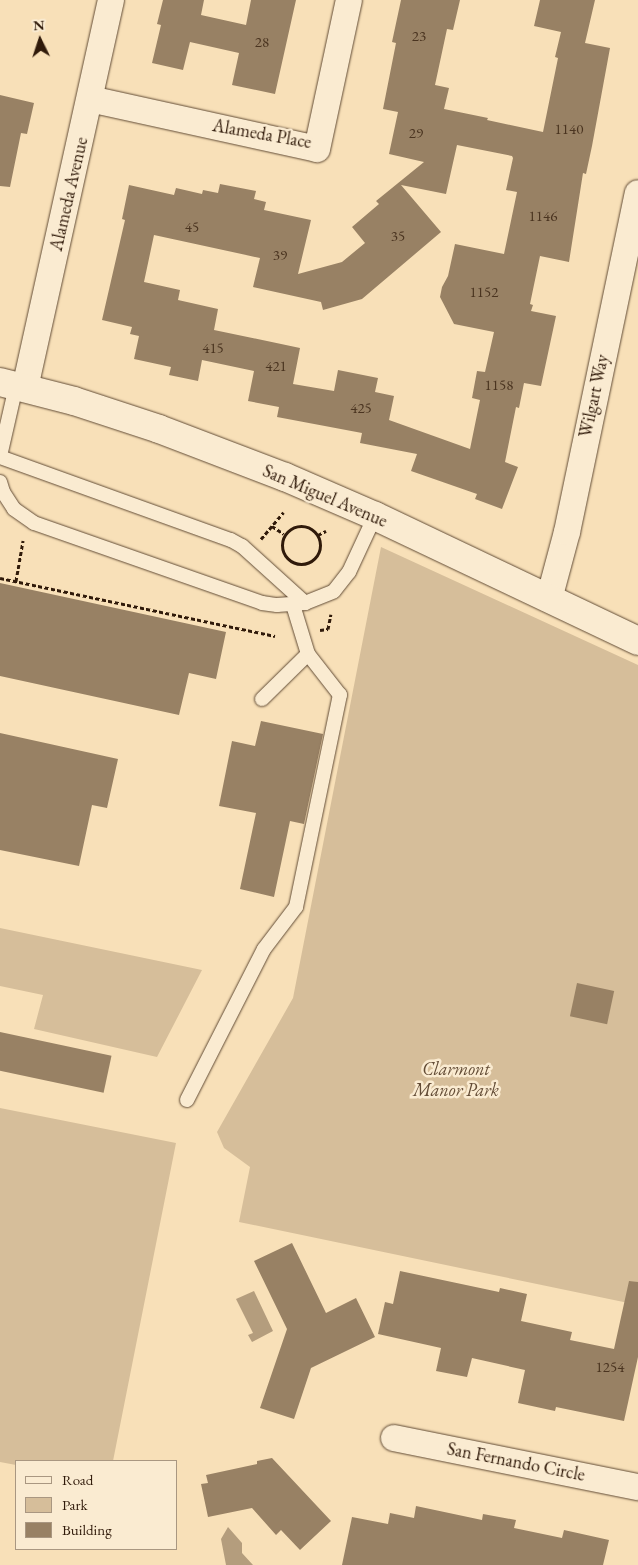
<!DOCTYPE html>
<style>
body{margin:0}
#map{position:relative;width:638px;height:1565px;overflow:hidden;background:#f8e0b8;font-family:"EB Garamond",serif}
div>[style]{position:absolute}
[style*='--x']{left:calc(var(--x)*1px);top:calc(var(--y)*1px);width:calc(var(--w)*1px);rotate:calc(var(--a)*1deg)}
.green>*{inset:0;background:#d6be9a}
.water>*{inset:0;background:#b49d7d}
.building>*{inset:0;background:#988164;transform-origin:0 0}
.path>*{height:3px;margin-top:-1.5px;transform-origin:0;background:repeating-linear-gradient(90deg,#301a0a 0 4px,transparent 0 6.5px)}
.path>.ring{margin:-1.5px;padding:0;box-sizing:content-box;background:none;border:3px solid #301a0a;border-radius:50%}
.roads{filter:drop-shadow(0 0 1px #624c36) drop-shadow(0 0 1px #624c36)}
.service>*{height:14px;margin:-7px;padding:0 7px;transform-origin:7px;border-radius:7px;background:#faebd1}
.minor>*{height:26px;margin:-13px;padding:0 13px;transform-origin:13px;border-radius:13px;background:#faebd1}
.tertiary>*{height:28px;margin:-14px;padding:0 14px;transform-origin:14px;border-radius:14px;background:#faebd1}
span{translate:-50% -50%;white-space:nowrap;text-align:center;line-height:1.15;-webkit-text-stroke:5px #faebd1;paint-order:stroke}
.number-label{font-size:15px;color:#4a3420}
.number-label span{-webkit-text-stroke-width:0}
.street-label{font-size:18px;color:#301a0a}
.park-label{font-size:18px;color:#624b35;font-style:italic}
.legend{position:absolute;left:15px;top:1460px;width:162px;height:90px;box-sizing:border-box;background:#faebd1;border:1px solid #a99781;margin:0;padding:6px 9px;list-style:none;font-size:15px;color:#301a0a}
.legend li{display:flex;align-items:center;gap:10px;height:25px}
.legend b{width:25px;border:1px solid #a99781}
.north{position:absolute;left:15px;top:15px;width:50px;height:50px;-webkit-text-stroke:4px #faebd1;paint-order:stroke;rotate:356deg;font-size:14px;font-weight:700;line-height:20px;text-align:center;color:#301a0a}
.north::after{content:'';display:block;margin:auto;width:18px;height:22px;background:#301a0a;clip-path:polygon(50% 0,100% 100%,50% 72%,0 100%)}
</style>
<div id="map">
<div class="green">
<i style="clip-path:polygon(381px 547px,638px 665px,638px 1305px,239px 1222px,250px 1167px,224px 1148px,217px 1132px,293px 998px)"></i>
<i style="clip-path:polygon(0 928px,202px 970px,157px 1057px,34px 1029px,43px 995px,0 986px)"></i>
<i style="clip-path:polygon(0 1108px,176px 1143px,113px 1461px,16px 1461px,16px 1465px,0 1462px)"></i>
</div>
<div class="water">
<i style="clip-path:polygon(254px 1291px,273px 1331px,252px 1342px,248px 1335px,253px 1333px,236px 1299px)"></i>
<i style="clip-path:polygon(228px 1527px,242px 1543px,242px 1553px,253px 1565px,226px 1565px,221px 1539px)"></i>
</div>
<div class="building">
<i style="clip-path:polygon(163px 0,204px 0,201px 15px,246px 25px,251px 0,296px 0,275px 94px,232px 85px,239px 53px,190px 42px,183px 70px,152px 63px,161px 25px,157px 24px)"></i>
<i style="clip-path:polygon(evenodd,401px 0,460px 0,453px 30px,447px 29px,435px 85px,449px 88px,444px 109px,488px 118px,487px 120px,543px 132px,558px 58px,555px 57px,561px 32px,534px 26px,540px 0,595px 0,585px 43px,610px 48px,592px 146px,586px 174px,583px 173px,569px 262px,540px 256px,530px 304px,533px 305px,531px 311px,556px 316px,541px 386px,524px 383px,519px 408px,516px 407px,505px 462px,518px 467px,502px 509px,475px 499px,477px 494px,411px 471px,417px 454px,360px 443px,362px 433px,277px 417px,279px 407px,248px 401px,254px 371px,202px 360px,198px 381px,169px 375px,171px 367px,134px 359px,139px 336px,130px 334px,132px 327px,102px 320px,125px 220px,122px 219px,129px 185px,174px 195px,176px 188px,202px 194px,203px 190px,218px 193px,220px 184px,256px 191px,254px 199px,266px 202px,264px 210px,311px 220px,298px 274px,342px 262px,365px 243px,352px 227px,379px 204px,376px 201px,424px 162px,389px 154px,398px 112px,383px 109px,396px 43px,392px 42px,401px 0,457px 145px,512px 156px,513px 158px,506px 190px,517px 192px,504px 254px,455px 244px,448px 276px,442px 287px,440px 297px,454px 324px,494px 332px,485px 372px,477px 371px,472px 398px,480px 400px,470px 449px,389px 420px,394px 396px,375px 392px,378px 378px,338px 370px,334px 391px,293px 384px,300px 348px,214px 330px,218px 309px,178px 300px,180px 290px,144px 282px,154px 235px,260px 258px,253px 287px,321px 302px,323px 310px,362px 299px,441px 232px,401px 185px,446px 194px,457px 145px)"></i>
<i style="clip-path:polygon(0 95px,34px 103px,27px 134px,21px 133px,10px 187px,0 186px)"></i>
<i style="clip-path:polygon(0 583px,226px 632px,216px 679px,189px 673px,179px 715px,0 676px)"></i>
<i style="clip-path:polygon(261px 721px,323px 734px,304px 824px,290px 821px,274px 897px,240px 889px,256px 813px,219px 806px,232px 741px,255px 746px)"></i>
<i style="clip-path:polygon(0 733px,118px 759px,107px 808px,92px 805px,79px 866px,0 850px)"></i>
<i style="left:577px;top:983px;width:38px;height:34px;rotate:12deg"></i>
<i style="left:0;top:1032px;width:114px;height:38px;rotate:12deg"></i>
<i style="clip-path:polygon(292px 1243px,326px 1313px,356px 1298px,375px 1337px,311px 1368px,294px 1419px,260px 1408px,287px 1329px,254px 1261px)"></i>
<i style="clip-path:polygon(400px 1271px,499px 1292px,500px 1288px,527px 1294px,521px 1321px,572px 1332px,570px 1340px,614px 1349px,629px 1281px,638px 1282px,638px 1357px,624px 1421px,556px 1407px,555px 1411px,518px 1403px,525px 1370px,472px 1358px,467px 1377px,436px 1371px,441px 1348px,378px 1334px,385px 1302px,393px 1304px)"></i>
<i style="clip-path:polygon(272px 1458px,331px 1521px,300px 1550px,281px 1530px,276px 1535px,252px 1508px,208px 1517px,201px 1484px,208px 1483px,206px 1475px,257px 1464px,257px 1461px)"></i>
<i style="clip-path:polygon(416px 1506px,482px 1520px,483px 1514px,516px 1520px,514px 1528px,562px 1538px,564px 1530px,609px 1540px,603px 1565px,342px 1565px,352px 1517px,388px 1524px,390px 1513px,414px 1518px)"></i>
</div>
<div class="path">
<i class="ring" style="left:282px;top:526px;width:35px;height:35px"></i>
<i style="--x:272;--y:526;--w:14;--a:34"></i>
<i style="--x:318;--y:535;--w:9;--a:-27"></i>
<i style="--x:261;--y:539;--w:35;--a:-50"></i>
<i style="--x:0;--y:578;--w:281;--a:11.9"></i>
<i style="--x:16;--y:581;--w:41;--a:-80.1"></i>
<i style="--x:320;--y:630;--w:8;--a:-7"></i>
<i style="--x:328;--y:629;--w:15;--a:-79"></i>
</div>
<div class="roads">
<div class="service">
<i style="--x:0;--y:456;--w:72;--a:-77.1"></i>
<i style="--x:0;--y:457;--w:245;--a:19.8"></i>
<i style="--x:231;--y:540;--w:13;--a:29"></i>
<i style="--x:242;--y:546;--w:85;--a:42.1"></i>
<i style="--x:0;--y:482;--w:10;--a:73"></i>
<i style="--x:3;--y:492;--w:20;--a:57"></i>
<i style="--x:14;--y:509;--w:24;--a:35"></i>
<i style="--x:34;--y:523;--w:242;--a:19.3"></i>
<i style="--x:262;--y:603;--w:15;--a:8"></i>
<i style="--x:277;--y:605;--w:28;--a:-4"></i>
<i style="--x:305;--y:603;--w:31;--a:-22"></i>
<i style="--x:334;--y:591;--w:24;--a:-52"></i>
<i style="--x:349;--y:572;--w:62;--a:-65.1"></i>
<i style="--x:262;--y:699;--w:64;--a:-44.4"></i>
<i style="--x:187;--y:1100;--w:169;--a:-63"></i>
<i style="--x:264;--y:949;--w:53;--a:-52.7"></i>
<i style="--x:296;--y:907;--w:217;--a:-78.3"></i>
<i style="--x:340;--y:695;--w:52;--a:-128"></i>
<i style="--x:308;--y:654;--w:51;--a:-107"></i>
</div>
<div class="minor">
<i style="--x:90;--y:99;--w:232;--a:12.4"></i>
<i style="--x:317;--y:149;--w:152;--a:-77.9"></i>
<i style="--x:25;--y:388;--w:397;--a:-77.5"></i>
<i style="--x:549;--y:599;--w:69;--a:-75"></i>
<i style="--x:567;--y:532;--w:346;--a:-78.2"></i>
<i style="--x:394;--y:1438;--w:249;--a:11.4"></i>
</div>
<div class="tertiary">
<i style="--x:0;--y:382;--w:76;--a:14.4"></i>
<i style="--x:74;--y:401;--w:89;--a:18.2"></i>
<i style="--x:159;--y:429;--w:135;--a:20.9"></i>
<i style="--x:285;--y:477;--w:98;--a:23.4"></i>
<i style="--x:375;--y:516;--w:291;--a:25.4"></i>
</div>
</div>
<div class="number-label">
<span style="left:419px;top:36px">23</span>
<span style="left:262px;top:42px">28</span>
<span style="left:569px;top:129px">1140</span>
<span style="left:416px;top:133px">29</span>
<span style="left:543px;top:216px">1146</span>
<span style="left:192px;top:227px">45</span>
<span style="left:398px;top:236px">35</span>
<span style="left:280px;top:255px">39</span>
<span style="left:484px;top:292px">1152</span>
<span style="left:213px;top:348px">415</span>
<span style="left:276px;top:366px">421</span>
<span style="left:499px;top:385px">1158</span>
<span style="left:361px;top:408px">425</span>
<span style="left:610px;top:1367px">1254</span>
</div>
<div class="street-label">
<span style="left:262px;top:134px;rotate:10deg">Alameda Place</span>
<span style="left:69px;top:194px;rotate:-77deg">Alameda Avenue</span>
<span style="left:594px;top:396px;rotate:-78deg">Wilgart Way</span>
<span style="left:325px;top:496px;rotate:23deg">San Miguel Avenue</span>
<span style="left:516px;top:1462px;rotate:11deg">San Fernando Circle</span>
</div>
<div class="park-label">
<span style="left:456px;top:1080px">Clarmont<br>Manor Park</span>
</div>
<ul class="legend">
<li><b style="height:6px;background:#faebd1"></b>Road</li>
<li><b style="height:14px;background:#d6be9a"></b>Park</li>
<li><b style="height:14px;background:#988164"></b>Building</li>
</ul>
<div class="north">N</div>
</div>
